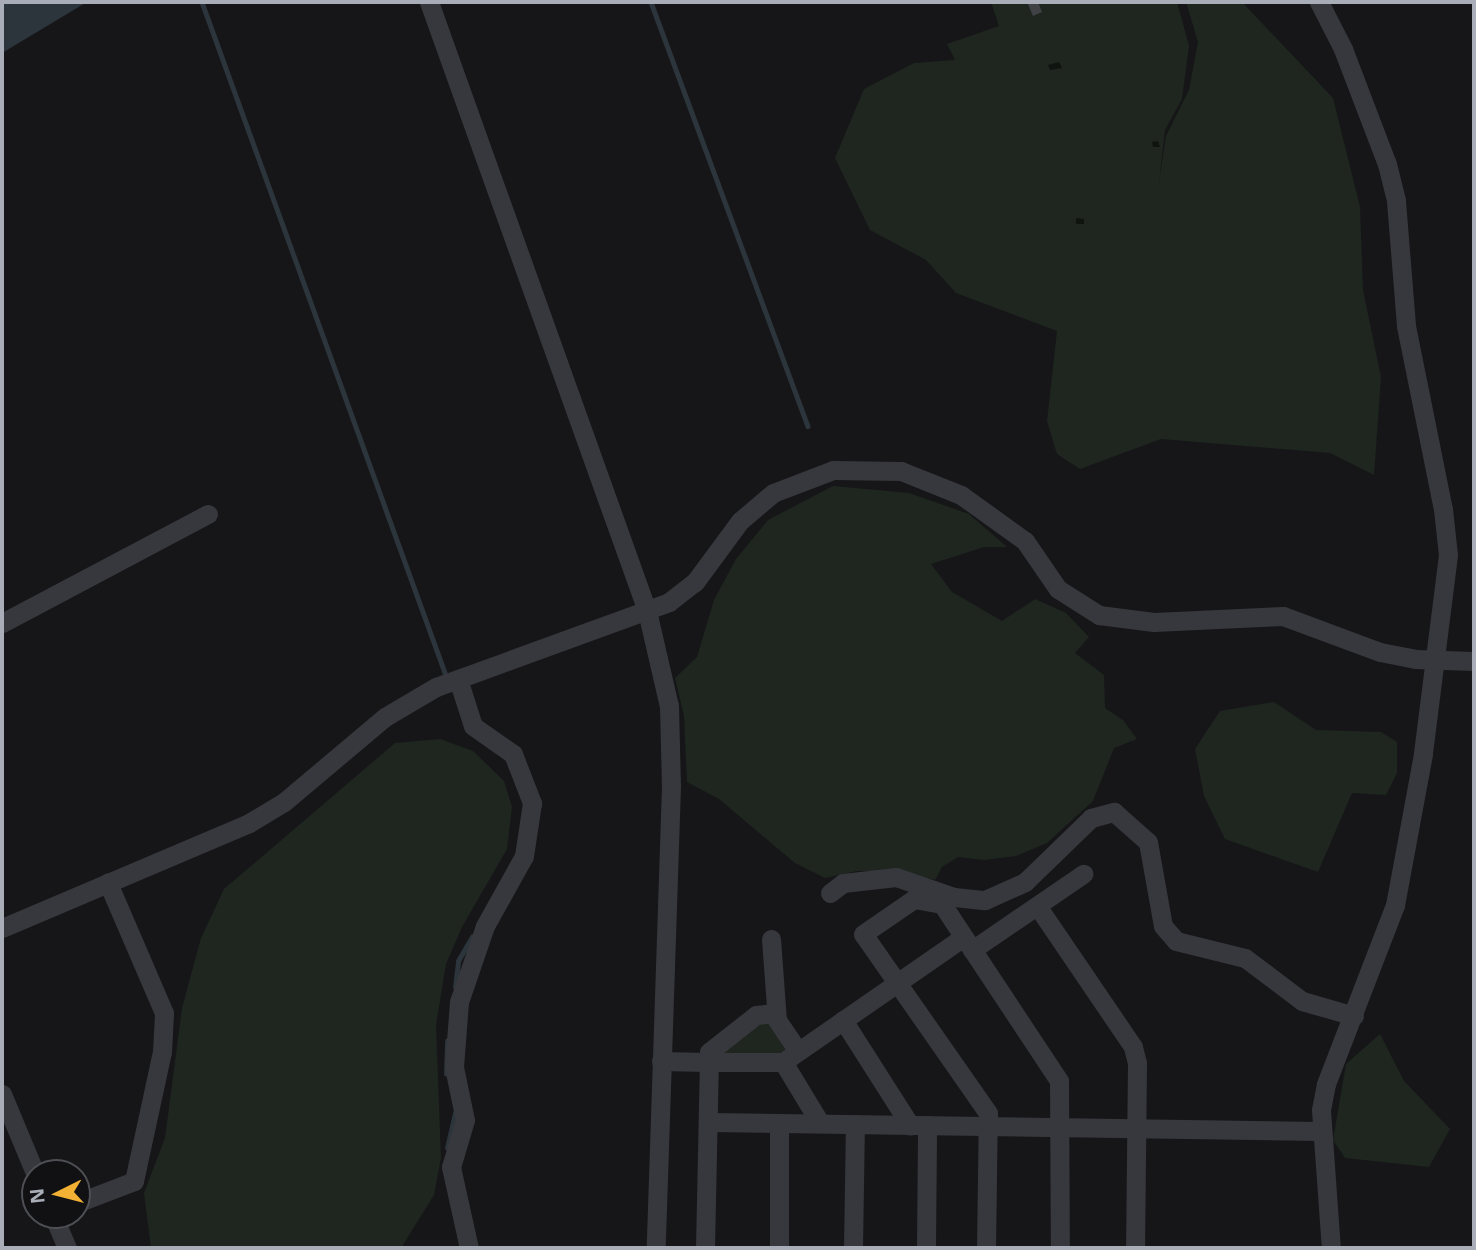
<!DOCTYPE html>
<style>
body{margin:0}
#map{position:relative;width:1476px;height:1250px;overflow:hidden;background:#161618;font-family:"Noto Sans",sans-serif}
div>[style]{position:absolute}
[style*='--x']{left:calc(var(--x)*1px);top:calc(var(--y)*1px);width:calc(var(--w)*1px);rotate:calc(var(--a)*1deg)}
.green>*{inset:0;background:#1e261f}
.water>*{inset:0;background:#2c353c}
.shadow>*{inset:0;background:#0007}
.stream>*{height:4.5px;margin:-2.25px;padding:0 2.25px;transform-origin:2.25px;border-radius:2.25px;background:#2c353c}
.building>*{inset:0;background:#404145}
.minor>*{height:19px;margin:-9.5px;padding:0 9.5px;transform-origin:9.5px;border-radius:9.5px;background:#37383d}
span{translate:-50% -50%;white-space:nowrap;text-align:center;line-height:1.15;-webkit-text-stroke:5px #111113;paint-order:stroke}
.frame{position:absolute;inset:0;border:4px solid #a8adb8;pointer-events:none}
.north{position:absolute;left:21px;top:1159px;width:70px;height:70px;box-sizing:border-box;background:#111113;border:2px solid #4d4f55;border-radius:50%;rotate:264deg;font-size:19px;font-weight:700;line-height:28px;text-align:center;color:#a8adb8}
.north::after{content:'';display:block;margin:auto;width:24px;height:32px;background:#f2b134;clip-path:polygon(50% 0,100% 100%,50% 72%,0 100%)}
</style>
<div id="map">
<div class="green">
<i style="clip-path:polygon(991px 2px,1177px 2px,1189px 46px,1182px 99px,1165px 130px,1159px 182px,1166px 136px,1189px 90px,1198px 42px,1186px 2px,1242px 2px,1333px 98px,1360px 207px,1363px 290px,1381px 377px,1374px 475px,1330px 453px,1161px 439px,1080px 469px,1057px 454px,1047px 421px,1057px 331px,956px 293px,926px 260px,870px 230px,835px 158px,864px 89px,914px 63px,955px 60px,947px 44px,999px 26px)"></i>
<i style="clip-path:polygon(833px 486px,909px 493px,969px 514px,1007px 547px,984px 547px,931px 564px,952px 592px,1002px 621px,1035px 599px,1066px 613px,1089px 637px,1075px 653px,1104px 675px,1105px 708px,1123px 720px,1137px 739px,1114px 748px,1093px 801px,1047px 843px,1016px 856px,984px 860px,958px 857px,942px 867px,935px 880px,897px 871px,857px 871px,825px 878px,795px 863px,719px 799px,687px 782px,684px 716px,675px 678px,697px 657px,714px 600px,736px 559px,768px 520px)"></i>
<i style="clip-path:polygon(1274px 702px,1316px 730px,1381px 732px,1397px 742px,1397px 773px,1386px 795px,1352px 793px,1318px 872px,1225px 839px,1204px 796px,1195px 749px,1220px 711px)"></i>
<i style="clip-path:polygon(440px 739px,473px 751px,504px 781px,512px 807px,507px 849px,462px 927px,446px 964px,436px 1025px,441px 1158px,434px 1195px,401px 1248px,151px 1248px,144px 1193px,165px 1138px,182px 1008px,201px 938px,224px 889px,395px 743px)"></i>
<i style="clip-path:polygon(766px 1019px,787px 1051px,780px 1056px,715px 1056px)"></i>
<i style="clip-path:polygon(1380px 1034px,1404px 1081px,1450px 1129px,1429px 1167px,1345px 1158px,1333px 1140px,1346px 1064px)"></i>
</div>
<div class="water">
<i style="clip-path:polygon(7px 2px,87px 2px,2px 53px,2px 5px)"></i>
</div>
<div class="shadow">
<i style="clip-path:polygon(1059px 62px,1062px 68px,1050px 70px,1048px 65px)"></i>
<i style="clip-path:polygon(1158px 141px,1160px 147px,1153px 147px,1152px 142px)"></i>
<i style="clip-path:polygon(1076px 218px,1084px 219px,1084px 224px,1076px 224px)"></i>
</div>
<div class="stream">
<i style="--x:202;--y:2;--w:719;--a:70.08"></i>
<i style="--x:651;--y:2;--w:452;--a:69.7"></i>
<i style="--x:455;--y:987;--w:26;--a:-83"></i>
<i style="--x:458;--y:961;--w:28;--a:-60"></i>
<i style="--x:446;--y:1074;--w:33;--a:-88"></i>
<i style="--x:447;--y:1148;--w:36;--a:-77"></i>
</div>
<div class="building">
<i style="clip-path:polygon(1027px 2px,1038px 2px,1042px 12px,1033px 16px)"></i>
</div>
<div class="minor">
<i style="--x:429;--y:2;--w:647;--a:70.3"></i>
<i style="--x:647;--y:611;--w:98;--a:77"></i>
<i style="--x:669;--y:706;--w:80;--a:88.6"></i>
<i style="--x:671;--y:786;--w:462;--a:91.9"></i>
<i style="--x:1319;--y:2;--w:53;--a:62.9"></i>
<i style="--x:1343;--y:49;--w:123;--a:69.1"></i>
<i style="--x:1387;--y:164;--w:38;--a:76"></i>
<i style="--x:1396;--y:201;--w:125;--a:85.4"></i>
<i style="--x:1406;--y:326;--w:187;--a:78.6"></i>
<i style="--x:1443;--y:509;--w:46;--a:83.8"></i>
<i style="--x:1448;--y:555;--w:201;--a:97.2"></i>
<i style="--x:1423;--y:754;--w:154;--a:100.5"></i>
<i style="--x:1395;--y:905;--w:192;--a:111.1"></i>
<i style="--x:1326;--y:1084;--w:26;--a:101"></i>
<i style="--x:1321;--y:1110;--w:138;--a:85.9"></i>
<i style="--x:2;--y:623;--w:233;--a:-27.9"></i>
<i style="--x:458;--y:679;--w:49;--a:72.3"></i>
<i style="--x:473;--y:726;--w:49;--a:35"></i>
<i style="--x:513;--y:754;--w:53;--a:68.8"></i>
<i style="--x:532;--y:803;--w:54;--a:98.6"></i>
<i style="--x:524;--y:856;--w:80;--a:119.1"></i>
<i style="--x:485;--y:926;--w:80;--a:108.9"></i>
<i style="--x:459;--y:1002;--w:65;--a:94.4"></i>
<i style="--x:454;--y:1067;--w:54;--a:78.3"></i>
<i style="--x:465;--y:1120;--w:49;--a:106.6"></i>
<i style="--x:451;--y:1167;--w:83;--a:77.5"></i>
<i style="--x:830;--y:893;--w:16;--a:-38"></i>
<i style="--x:843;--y:883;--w:53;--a:-6.5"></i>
<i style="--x:896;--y:877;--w:61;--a:19"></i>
<i style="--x:954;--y:897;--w:31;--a:6"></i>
<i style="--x:985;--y:900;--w:44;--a:-24.2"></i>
<i style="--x:1025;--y:882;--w:92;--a:-44.1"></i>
<i style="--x:1091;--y:818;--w:24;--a:-15"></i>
<i style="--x:1114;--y:812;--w:45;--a:41.4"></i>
<i style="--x:1148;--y:842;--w:85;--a:79.9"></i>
<i style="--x:1163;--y:926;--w:20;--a:49"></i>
<i style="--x:1176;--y:941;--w:71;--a:13.8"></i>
<i style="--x:1245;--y:958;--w:71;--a:37"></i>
<i style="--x:1302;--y:1001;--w:54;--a:16.1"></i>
<i style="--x:1038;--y:907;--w:169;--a:55.8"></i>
<i style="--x:1133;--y:1047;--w:16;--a:76"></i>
<i style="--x:1137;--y:1063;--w:185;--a:90.6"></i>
<i style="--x:2;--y:928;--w:268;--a:-23"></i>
<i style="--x:249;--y:823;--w:41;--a:-31"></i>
<i style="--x:284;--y:802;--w:132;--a:-40.1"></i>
<i style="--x:385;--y:717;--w:59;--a:-30.5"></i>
<i style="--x:436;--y:687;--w:248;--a:-20"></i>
<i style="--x:669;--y:602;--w:33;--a:-38"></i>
<i style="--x:695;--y:582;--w:76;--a:-53.6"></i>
<i style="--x:740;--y:521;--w:43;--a:-40.3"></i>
<i style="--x:773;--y:493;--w:64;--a:-21"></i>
<i style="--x:833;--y:470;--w:68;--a:0.8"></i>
<i style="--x:901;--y:471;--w:65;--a:21.8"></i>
<i style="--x:961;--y:495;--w:79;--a:35.7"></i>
<i style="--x:1025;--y:541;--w:58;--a:55.5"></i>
<i style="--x:1058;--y:589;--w:49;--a:32.4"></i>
<i style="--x:1099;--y:615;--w:55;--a:7.3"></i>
<i style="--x:1154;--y:622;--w:129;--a:-2.7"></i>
<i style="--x:1283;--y:616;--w:103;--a:20.4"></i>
<i style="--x:1380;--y:652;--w:36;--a:11"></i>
<i style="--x:1415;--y:659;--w:59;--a:1.9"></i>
<i style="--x:771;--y:939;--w:81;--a:85.8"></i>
<i style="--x:777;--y:1020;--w:37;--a:56"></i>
<i style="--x:972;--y:950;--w:135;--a:-34.4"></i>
<i style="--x:843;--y:1020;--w:125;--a:57.5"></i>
<i style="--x:661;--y:1061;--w:47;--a:1.2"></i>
<i style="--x:717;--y:1062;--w:66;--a:0"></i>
<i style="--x:2;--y:1094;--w:86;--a:67.3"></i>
<i style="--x:708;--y:1122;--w:611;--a:0.84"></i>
<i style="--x:779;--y:1123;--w:125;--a:90"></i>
<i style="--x:820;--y:1123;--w:71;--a:-121.2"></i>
<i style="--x:783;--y:1062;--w:218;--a:-34.7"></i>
<i style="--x:77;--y:1203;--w:61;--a:-21.1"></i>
<i style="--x:134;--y:1181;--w:132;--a:-77.8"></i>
<i style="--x:162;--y:1052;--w:39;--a:-87"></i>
<i style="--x:164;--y:1013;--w:142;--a:-113.3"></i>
<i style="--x:53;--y:1215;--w:36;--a:67"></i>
<i style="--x:705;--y:1248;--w:196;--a:-88.8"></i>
<i style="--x:709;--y:1052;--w:60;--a:-38.2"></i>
<i style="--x:756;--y:1015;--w:20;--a:-6"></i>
<i style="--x:853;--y:1248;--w:124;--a:-89.1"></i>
<i style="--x:926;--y:1248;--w:123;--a:-89.5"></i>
<i style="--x:986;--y:1248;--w:135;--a:-89.2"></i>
<i style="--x:988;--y:1113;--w:218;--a:-124.9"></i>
<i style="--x:863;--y:934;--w:62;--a:-34.5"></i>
<i style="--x:914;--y:899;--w:28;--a:10"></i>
<i style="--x:942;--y:904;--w:212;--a:56.5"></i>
<i style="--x:1059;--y:1081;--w:167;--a:89.7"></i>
</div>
<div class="frame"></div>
<div class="north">N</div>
</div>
